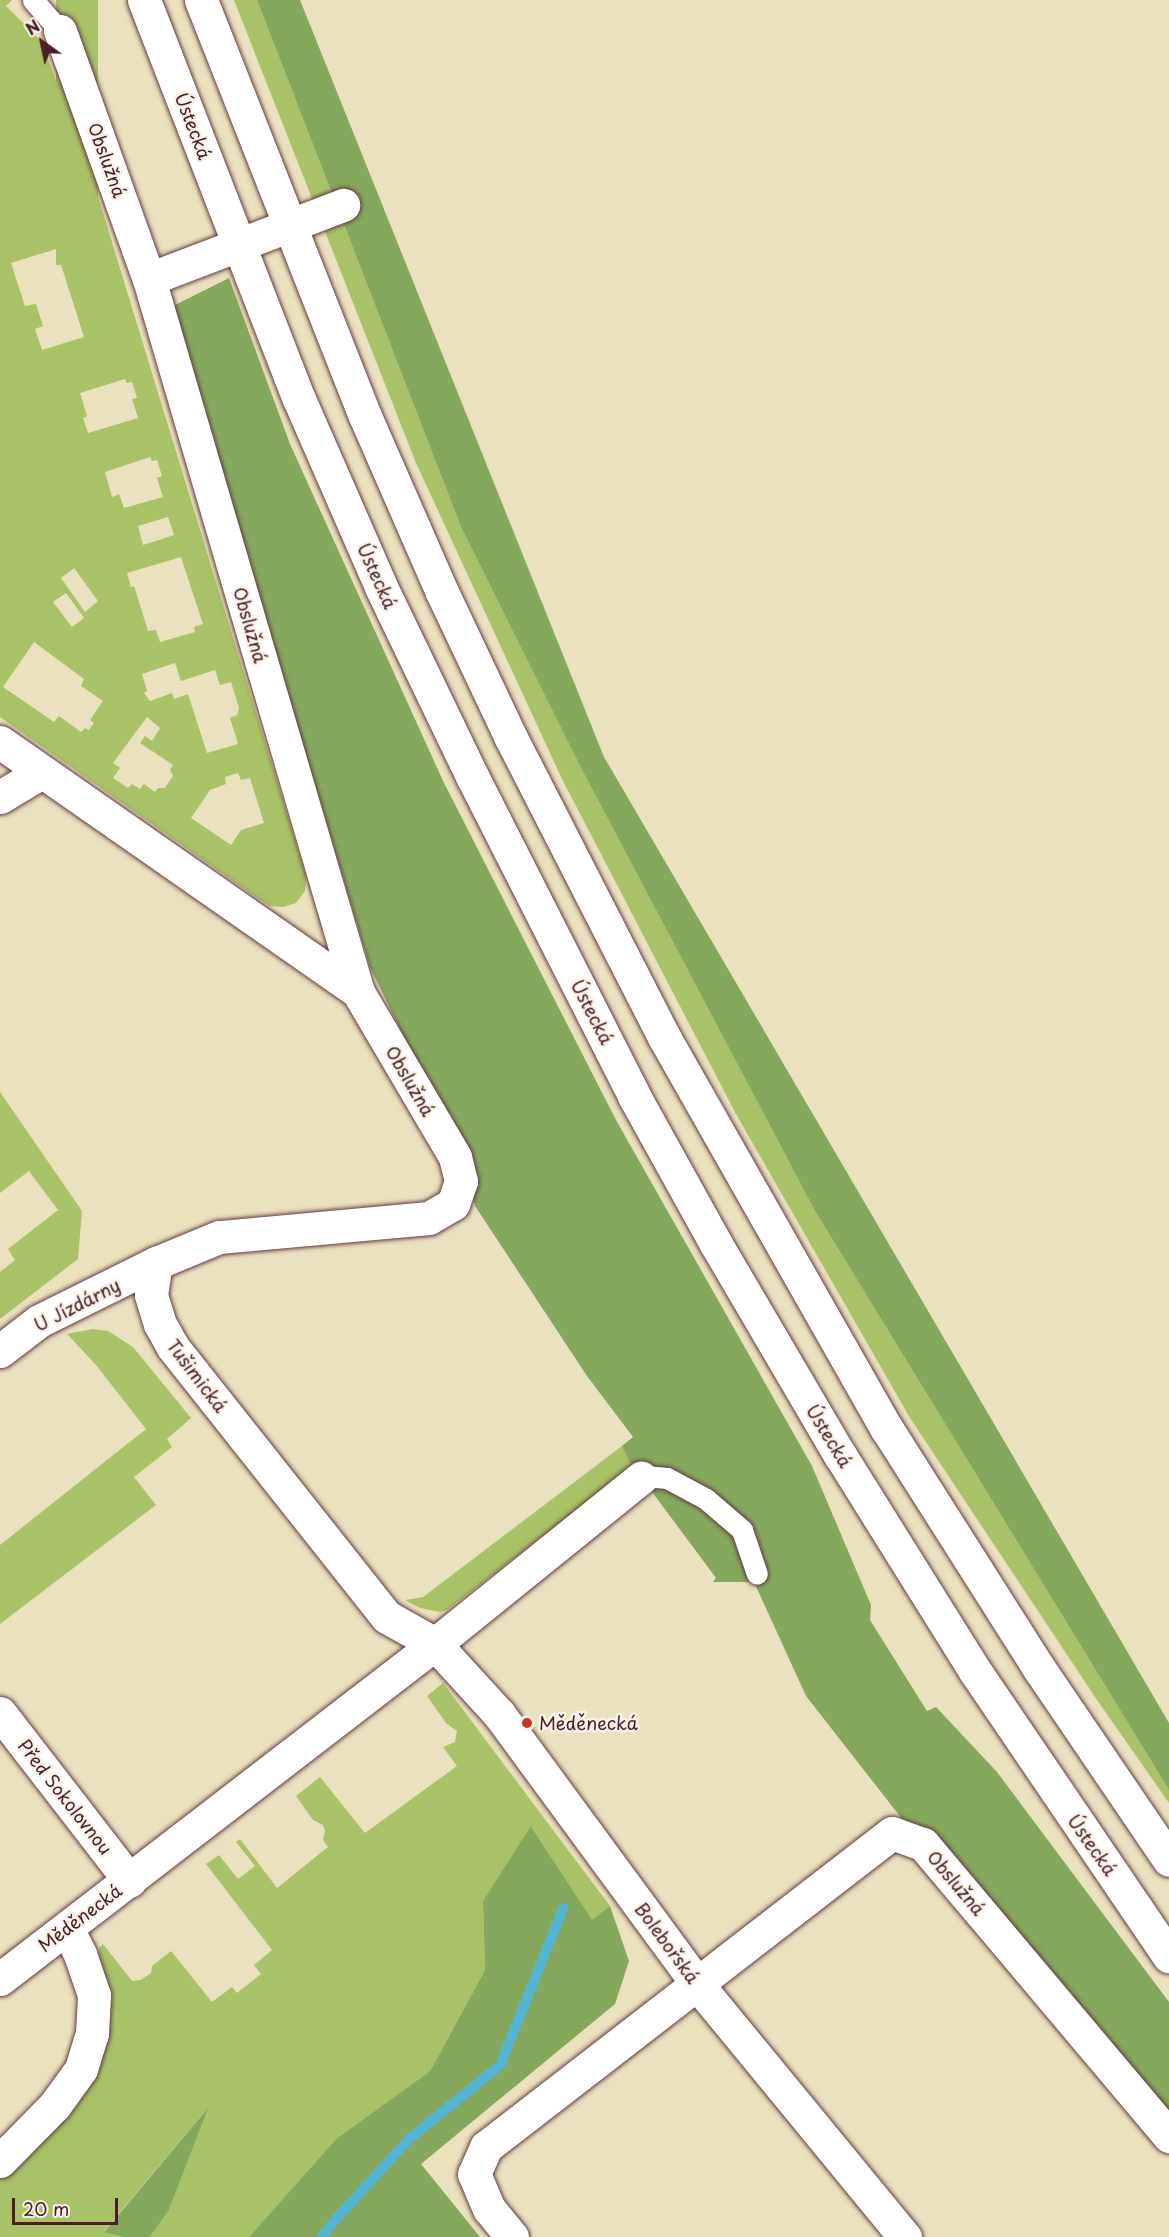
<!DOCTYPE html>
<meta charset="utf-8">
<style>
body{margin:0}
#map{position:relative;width:1169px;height:2237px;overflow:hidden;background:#eae1bf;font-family:"Playpen Sans",sans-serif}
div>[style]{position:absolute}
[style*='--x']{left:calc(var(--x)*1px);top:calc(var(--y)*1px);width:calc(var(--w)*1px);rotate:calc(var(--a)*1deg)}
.green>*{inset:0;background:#a9c268;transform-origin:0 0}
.forest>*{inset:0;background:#86a85c}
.stream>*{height:10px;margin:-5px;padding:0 5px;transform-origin:5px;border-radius:5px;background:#54b6d3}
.roads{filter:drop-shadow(0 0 2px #623c41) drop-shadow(0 0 2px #623c41)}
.lane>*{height:21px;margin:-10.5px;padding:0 10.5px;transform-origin:10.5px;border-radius:10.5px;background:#fff}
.street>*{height:33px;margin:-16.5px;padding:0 16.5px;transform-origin:16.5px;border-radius:16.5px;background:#fff}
.secondary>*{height:33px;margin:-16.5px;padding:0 16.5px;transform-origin:16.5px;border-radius:16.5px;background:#fff}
.dots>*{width:16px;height:16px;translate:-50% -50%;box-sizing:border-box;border:3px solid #f7f3e8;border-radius:50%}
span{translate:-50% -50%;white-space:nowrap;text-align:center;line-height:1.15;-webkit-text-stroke:5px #f7f3e8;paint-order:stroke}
.street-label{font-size:18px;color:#4a1f2b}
.poi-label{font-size:18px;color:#4a1f2b}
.left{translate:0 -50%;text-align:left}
.north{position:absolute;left:12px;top:12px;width:60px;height:60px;-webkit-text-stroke:4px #f7f3e8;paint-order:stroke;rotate:327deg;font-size:16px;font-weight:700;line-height:24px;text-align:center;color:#4a1f2b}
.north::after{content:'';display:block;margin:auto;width:21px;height:27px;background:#4a1f2b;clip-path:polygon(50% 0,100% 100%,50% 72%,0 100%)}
.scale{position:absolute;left:12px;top:2198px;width:106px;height:27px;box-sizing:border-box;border:3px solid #4a1f2b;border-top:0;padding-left:8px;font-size:18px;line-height:21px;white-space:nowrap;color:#4a1f2b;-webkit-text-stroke:4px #f7f3e8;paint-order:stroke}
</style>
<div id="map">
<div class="green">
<i style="clip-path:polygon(evenodd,0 0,12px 0,6px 6px,42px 42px,100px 203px,306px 876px,305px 891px,296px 903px,283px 907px,270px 906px,259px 899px,0 717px,0 0,56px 249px,84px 337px,42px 350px,35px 329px,43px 326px,36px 304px,25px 306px,11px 263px,56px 249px,0 0,125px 379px,127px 383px,132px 382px,137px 398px,132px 399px,138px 418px,88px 433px,83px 418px,87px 416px,80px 393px,125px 379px,0 0,150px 457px,152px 461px,157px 460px,162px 476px,157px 478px,163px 497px,124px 508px,119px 494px,112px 497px,105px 472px,150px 457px,0 0,168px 517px,174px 535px,143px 545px,138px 526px,168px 517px,0 0,181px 557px,203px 624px,194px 627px,195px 632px,160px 642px,156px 630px,148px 631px,134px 586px,131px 587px,127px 573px,181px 557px,0 0,74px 568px,98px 601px,85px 612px,61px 578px,74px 568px,0 0,66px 593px,84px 618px,72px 627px,53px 602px,66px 593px,0 0,34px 642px,84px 679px,81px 686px,103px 701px,90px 720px,94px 723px,89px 730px,85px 728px,81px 732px,59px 716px,54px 722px,3px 687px,34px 642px,0 0,175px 663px,181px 681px,215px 670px,220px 685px,231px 682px,239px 708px,237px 715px,230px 718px,238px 744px,207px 753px,188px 694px,174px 699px,172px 693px,150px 701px,144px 693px,147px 691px,142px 674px,175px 663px,0 0,147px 717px,160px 728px,152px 741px,145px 736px,140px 743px,173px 765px,170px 770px,173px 776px,165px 788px,158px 788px,155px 792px,144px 784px,140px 789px,132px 784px,128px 788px,113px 778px,120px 768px,113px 763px,147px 717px,0 0,238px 773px,241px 780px,250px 778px,264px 823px,241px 830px,231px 845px,191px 818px,210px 790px,226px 784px,225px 777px,238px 773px)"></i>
<i style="left:56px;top:0;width:42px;height:265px"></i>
<i style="clip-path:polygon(234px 0,257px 0,461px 527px,581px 768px,815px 1211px,1169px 1790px,1169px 1803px,1097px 1700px,910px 1418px,736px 1114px,562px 779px,416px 463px)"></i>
<i style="clip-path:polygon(0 1092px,82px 1211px,78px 1259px,0 1319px,0 1272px,15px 1260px,8px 1249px,58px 1210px,29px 1171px,0 1193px)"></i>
<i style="clip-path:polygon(93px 1329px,108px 1331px,133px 1347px,191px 1418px,167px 1439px,172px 1447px,134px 1477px,156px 1505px,0 1624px,0 1545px,146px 1429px,96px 1365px,67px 1334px)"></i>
<i style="clip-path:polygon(622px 1446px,633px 1466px,447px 1610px,440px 1612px,420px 1608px,405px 1600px,423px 1597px)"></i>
<i style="clip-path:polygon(443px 1683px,610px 1906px,592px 1921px,532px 1827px,483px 1901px,485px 1970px,430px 2071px,336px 2139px,249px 2237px,150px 2237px,169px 2210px,207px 2109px,104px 2231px,123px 2237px,0 2237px,0 2172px,60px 2116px,99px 1981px,99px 1948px,103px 1944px,132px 1981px,141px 1980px,151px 1973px,152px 1966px,171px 1951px,212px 2002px,232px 1987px,237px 1993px,261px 1974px,254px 1965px,272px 1950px,206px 1864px,219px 1855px,238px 1879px,255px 1866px,236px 1842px,240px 1839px,277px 1888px,328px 1847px,323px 1840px,325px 1831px,323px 1825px,313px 1820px,296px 1796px,320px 1777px,365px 1833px,457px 1766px,443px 1747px,455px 1742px,457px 1731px,446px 1723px,427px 1696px)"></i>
</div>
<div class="forest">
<i style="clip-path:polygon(257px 0,300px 0,604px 757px,1169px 1723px,1169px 1790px,815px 1211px,581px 768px,461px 527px)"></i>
<i style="clip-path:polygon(229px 278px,290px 444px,444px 783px,616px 1120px,812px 1466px,871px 1605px,870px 1620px,927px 1711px,936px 1707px,997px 1772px,1169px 2002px,1169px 2122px,906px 1824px,806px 1696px,754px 1582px,713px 1582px,716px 1578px,629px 1461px,622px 1446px,633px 1437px,587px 1376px,475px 1206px,462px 1157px,370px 967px,171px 307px)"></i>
<i style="clip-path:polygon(531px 1826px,592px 1920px,610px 1906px,629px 1961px,615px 2004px,421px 2164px,480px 2237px,249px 2237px,336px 2139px,430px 2071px,485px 1970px,483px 1901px)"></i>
<i style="clip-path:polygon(208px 2108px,169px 2210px,150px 2237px,123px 2237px,104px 2232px)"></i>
</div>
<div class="stream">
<i style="--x:322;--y:2237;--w:19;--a:-54"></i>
<i style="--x:333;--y:2222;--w:114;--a:-47.5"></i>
<i style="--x:410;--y:2138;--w:116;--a:-39"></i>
<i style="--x:500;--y:2065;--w:169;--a:-68.1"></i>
</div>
<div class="roads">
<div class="lane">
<i style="--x:33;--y:0;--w:41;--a:48.9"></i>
<i style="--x:645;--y:1476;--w:22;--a:5"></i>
<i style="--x:667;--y:1478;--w:44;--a:28.3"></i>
<i style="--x:706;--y:1499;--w:48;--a:40.7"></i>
<i style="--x:742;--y:1530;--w:46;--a:71.2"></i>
</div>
<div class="street">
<i style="--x:60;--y:31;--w:263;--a:70.3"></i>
<i style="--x:149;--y:279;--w:743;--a:73.66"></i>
<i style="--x:358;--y:992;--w:191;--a:59.5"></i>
<i style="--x:455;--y:1157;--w:25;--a:76"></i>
<i style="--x:461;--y:1181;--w:24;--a:109"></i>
<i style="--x:453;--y:1204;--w:28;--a:150"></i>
<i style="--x:429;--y:1218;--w:211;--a:174.8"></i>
<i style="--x:219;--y:1237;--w:68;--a:157.6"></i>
<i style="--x:156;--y:1263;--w:32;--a:99"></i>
<i style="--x:151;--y:1295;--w:30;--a:73"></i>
<i style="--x:160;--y:1324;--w:25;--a:61"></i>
<i style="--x:172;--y:1346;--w:346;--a:51.6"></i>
<i style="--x:387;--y:1617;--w:55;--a:29.4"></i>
<i style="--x:435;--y:1644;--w:95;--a:47.6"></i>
<i style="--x:499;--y:1714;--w:335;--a:53.7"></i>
<i style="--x:697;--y:1984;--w:328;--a:50.6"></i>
<i style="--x:149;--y:279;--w:208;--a:-20.9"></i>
<i style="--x:0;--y:742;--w:437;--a:34.9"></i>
<i style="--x:0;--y:797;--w:49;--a:-30.8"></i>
<i style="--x:0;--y:1351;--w:49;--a:-37.6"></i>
<i style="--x:39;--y:1321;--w:131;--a:-26.4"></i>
<i style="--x:0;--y:1713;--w:212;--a:52.3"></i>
<i style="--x:0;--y:1979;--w:549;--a:-37.6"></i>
<i style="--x:435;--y:1644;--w:265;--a:-38.9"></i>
<i style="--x:0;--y:2161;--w:78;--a:-45.5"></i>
<i style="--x:55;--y:2105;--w:44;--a:-54.2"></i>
<i style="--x:81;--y:2069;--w:37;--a:-73"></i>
<i style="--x:92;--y:2034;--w:39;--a:-87"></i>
<i style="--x:94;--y:1995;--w:43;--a:-108.9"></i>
<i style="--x:80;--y:1954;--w:29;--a:-117"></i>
<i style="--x:512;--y:2237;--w:36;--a:-129"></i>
<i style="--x:489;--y:2209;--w:38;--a:-113"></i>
<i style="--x:474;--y:2174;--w:30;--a:-66"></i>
<i style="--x:486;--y:2147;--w:513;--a:-37.72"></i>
<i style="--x:892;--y:1833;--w:33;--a:20"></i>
<i style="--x:923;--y:1844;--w:382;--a:49.9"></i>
</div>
<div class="secondary">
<i style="--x:144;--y:0;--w:428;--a:68.8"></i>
<i style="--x:299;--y:399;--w:205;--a:66.4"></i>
<i style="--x:381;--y:587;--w:212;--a:64.3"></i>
<i style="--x:473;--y:778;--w:356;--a:63.1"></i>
<i style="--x:634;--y:1096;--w:169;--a:61"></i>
<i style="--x:716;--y:1244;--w:245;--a:59.6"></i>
<i style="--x:840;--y:1455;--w:255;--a:58"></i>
<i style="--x:975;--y:1671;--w:345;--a:55.8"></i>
<i style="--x:201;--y:0;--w:447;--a:68.5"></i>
<i style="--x:365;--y:416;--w:192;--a:66.4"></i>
<i style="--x:442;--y:592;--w:161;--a:64.7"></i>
<i style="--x:511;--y:738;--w:336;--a:62.9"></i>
<i style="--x:664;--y:1037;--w:451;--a:60.4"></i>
<i style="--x:887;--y:1429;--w:282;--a:57.6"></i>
<i style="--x:1038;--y:1667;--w:233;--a:55.8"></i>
</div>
</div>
<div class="dots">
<i style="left:527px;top:1723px;background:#c8321e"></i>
</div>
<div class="street-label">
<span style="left:193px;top:126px;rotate:69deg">Ústecká</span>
<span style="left:107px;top:160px;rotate:70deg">Obslužná</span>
<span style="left:377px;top:576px;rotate:66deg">Ústecká</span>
<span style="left:250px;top:625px;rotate:74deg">Obslužná</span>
<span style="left:592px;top:1012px;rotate:63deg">Ústecká</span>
<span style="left:410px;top:1081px;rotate:60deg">Obslužná</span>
<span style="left:77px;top:1305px;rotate:-27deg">U Jízdárny</span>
<span style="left:197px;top:1376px;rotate:53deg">Tušimická</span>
<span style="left:829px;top:1436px;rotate:59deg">Ústecká</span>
<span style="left:65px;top:1797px;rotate:52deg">Před Sokolovnou</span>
<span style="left:1092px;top:1845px;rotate:55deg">Ústecká</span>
<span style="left:956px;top:1883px;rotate:50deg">Obslužná</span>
<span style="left:80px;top:1918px;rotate:-37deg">Měděnecká</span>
<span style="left:667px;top:1943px;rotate:54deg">Bolebořská</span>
</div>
<div class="poi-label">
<span class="left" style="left:539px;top:1723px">Měděnecká</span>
</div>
<div class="north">N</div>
<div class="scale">20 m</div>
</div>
